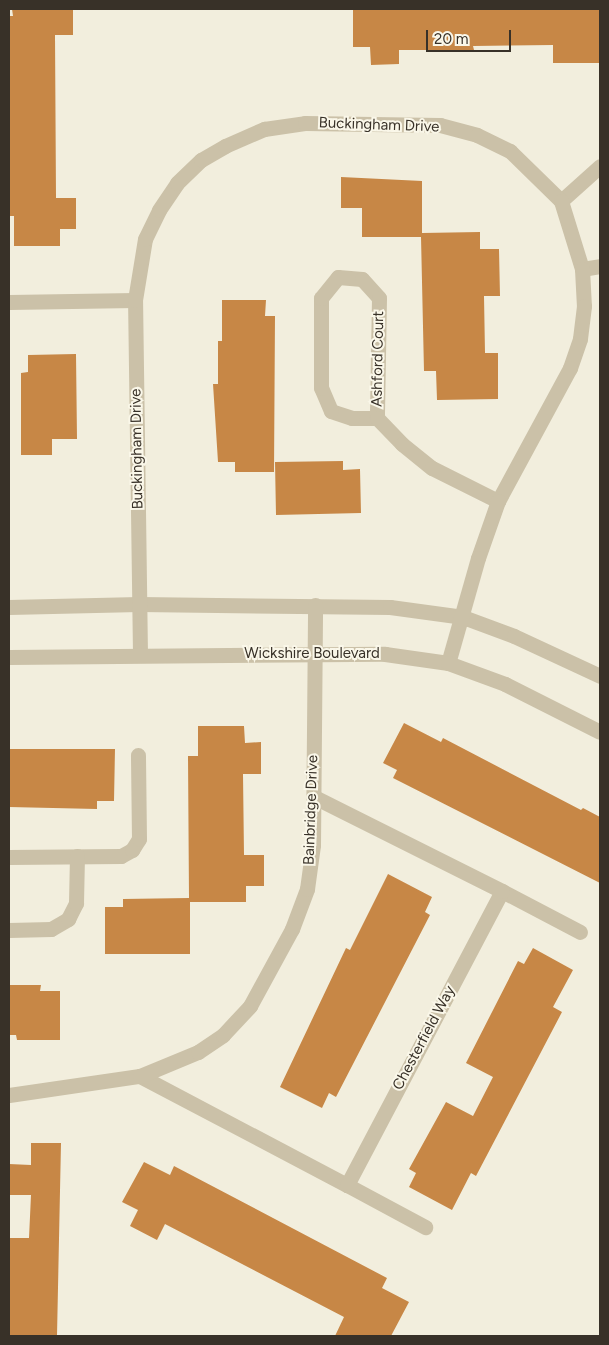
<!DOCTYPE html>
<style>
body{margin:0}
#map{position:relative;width:609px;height:1345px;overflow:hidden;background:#f2eedd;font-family:Figtree,sans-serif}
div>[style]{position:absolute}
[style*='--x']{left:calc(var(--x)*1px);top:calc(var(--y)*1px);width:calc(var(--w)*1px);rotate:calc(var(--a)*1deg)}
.building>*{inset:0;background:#c78746}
.street>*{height:15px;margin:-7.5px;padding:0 7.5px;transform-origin:7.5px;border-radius:7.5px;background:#cbc1a8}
span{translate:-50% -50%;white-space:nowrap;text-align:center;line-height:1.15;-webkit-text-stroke:4px #faf7e9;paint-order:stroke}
.street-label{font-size:15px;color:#383128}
.frame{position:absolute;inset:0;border:10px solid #383128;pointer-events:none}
.scale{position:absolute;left:426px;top:30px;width:85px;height:22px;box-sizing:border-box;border:2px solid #383128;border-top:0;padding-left:6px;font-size:15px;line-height:18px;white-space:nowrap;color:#383128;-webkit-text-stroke:4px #faf7e9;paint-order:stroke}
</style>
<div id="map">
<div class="building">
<i style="clip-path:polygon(12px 9px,73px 9px,73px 35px,55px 35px,56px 198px,76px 198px,76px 229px,60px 229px,60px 246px,14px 246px,14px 216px,9px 216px,9px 16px,13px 16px)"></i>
<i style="clip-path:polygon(353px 9px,600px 9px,600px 63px,553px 63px,553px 45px,473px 46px,474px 50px,399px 50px,399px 64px,371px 65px,370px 47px,353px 47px)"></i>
<i style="clip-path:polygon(341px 177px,422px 181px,422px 233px,480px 232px,480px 249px,499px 249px,500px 296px,484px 296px,485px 353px,498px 353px,498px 399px,437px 400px,436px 371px,424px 371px,421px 237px,362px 237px,362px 208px,341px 208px)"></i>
<i style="clip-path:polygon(222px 300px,266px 300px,265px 316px,275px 316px,274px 472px,235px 472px,235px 462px,218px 462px,213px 384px,218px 384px,218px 341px,222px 341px)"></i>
<i style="clip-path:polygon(76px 354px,77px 439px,52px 439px,52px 455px,21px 455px,21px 373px,28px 372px,28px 355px)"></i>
<i style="clip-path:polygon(343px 461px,343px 470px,360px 469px,361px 513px,276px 515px,275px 462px)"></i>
<i style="clip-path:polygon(404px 723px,441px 742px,443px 738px,581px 810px,583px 808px,600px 817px,600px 883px,393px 778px,397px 770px,383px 763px)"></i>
<i style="clip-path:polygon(198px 726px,244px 726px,245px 743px,261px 742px,261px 774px,243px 774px,244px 855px,264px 855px,264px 886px,246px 886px,246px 902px,190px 902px,190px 954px,105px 954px,105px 907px,123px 907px,123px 899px,189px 898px,188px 756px,198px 756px)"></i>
<i style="clip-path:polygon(9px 749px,115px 749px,114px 801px,97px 801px,97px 809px,9px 807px)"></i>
<i style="clip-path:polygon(388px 874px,432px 897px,425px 912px,430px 915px,336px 1097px,329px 1093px,322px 1108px,280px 1087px,346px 948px,350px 950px)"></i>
<i style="clip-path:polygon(533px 948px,573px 970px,553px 1007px,562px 1012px,476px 1176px,471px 1173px,452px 1210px,409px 1187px,416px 1173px,409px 1169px,446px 1102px,473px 1116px,493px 1077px,466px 1063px,518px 961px,524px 964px)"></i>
<i style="clip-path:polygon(9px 985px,41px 985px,40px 991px,60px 991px,60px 1040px,17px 1040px,16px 1035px,9px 1035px)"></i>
<i style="clip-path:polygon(31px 1143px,61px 1143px,57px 1336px,9px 1336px,9px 1238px,29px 1238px,31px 1195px,9px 1195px,9px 1164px,31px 1165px)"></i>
<i style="clip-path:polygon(144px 1162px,170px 1175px,174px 1166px,387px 1278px,382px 1288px,409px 1302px,391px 1336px,335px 1336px,344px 1317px,165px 1224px,157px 1240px,130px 1226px,138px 1210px,122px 1202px)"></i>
</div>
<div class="street">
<i style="--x:561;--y:201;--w:52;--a:-41.9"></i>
<i style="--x:582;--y:269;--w:18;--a:-9"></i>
<i style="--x:9;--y:302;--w:126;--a:-0.9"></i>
<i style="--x:377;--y:418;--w:25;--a:180"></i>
<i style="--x:352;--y:418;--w:22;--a:-162"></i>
<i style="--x:331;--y:411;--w:25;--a:-113"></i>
<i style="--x:321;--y:388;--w:90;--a:-90"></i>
<i style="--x:321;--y:298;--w:27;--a:-51"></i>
<i style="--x:338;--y:277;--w:24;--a:5"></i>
<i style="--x:362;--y:279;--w:25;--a:48"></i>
<i style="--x:379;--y:298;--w:120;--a:91"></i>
<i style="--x:377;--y:418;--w:36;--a:46"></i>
<i style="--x:402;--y:444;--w:38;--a:39"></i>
<i style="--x:432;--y:468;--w:74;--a:26.6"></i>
<i style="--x:9;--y:607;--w:130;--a:-1.3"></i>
<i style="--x:139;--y:604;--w:251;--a:0.7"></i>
<i style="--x:390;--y:607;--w:74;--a:7.8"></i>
<i style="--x:463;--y:617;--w:54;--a:20.4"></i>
<i style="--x:514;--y:636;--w:95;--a:24.9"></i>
<i style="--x:140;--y:654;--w:354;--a:-90.8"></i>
<i style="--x:135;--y:300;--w:62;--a:-80.7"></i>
<i style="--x:145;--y:239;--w:32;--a:-64"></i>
<i style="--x:159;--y:210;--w:32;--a:-56"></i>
<i style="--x:177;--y:183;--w:33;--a:-44"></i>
<i style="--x:201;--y:160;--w:28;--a:-30"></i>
<i style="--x:225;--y:146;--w:43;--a:-23.6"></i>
<i style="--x:264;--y:129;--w:41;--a:-8.3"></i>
<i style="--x:305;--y:123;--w:135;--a:0.8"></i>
<i style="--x:440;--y:125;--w:38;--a:15"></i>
<i style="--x:477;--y:135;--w:37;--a:26"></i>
<i style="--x:510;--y:151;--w:71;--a:44.4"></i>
<i style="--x:561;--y:201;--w:71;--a:72.8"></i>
<i style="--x:582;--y:269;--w:37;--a:87"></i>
<i style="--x:584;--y:306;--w:33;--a:97"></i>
<i style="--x:580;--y:339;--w:31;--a:109"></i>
<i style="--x:570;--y:368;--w:151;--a:118.4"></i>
<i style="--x:498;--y:501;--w:60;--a:109.3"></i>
<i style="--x:478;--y:558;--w:109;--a:105.9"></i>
<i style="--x:9;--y:657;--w:376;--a:-0.5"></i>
<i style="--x:385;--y:654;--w:64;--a:8.1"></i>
<i style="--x:448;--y:663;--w:61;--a:20.2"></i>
<i style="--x:505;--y:684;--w:106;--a:26.8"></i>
<i style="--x:9;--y:857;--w:112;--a:-0.5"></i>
<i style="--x:121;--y:856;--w:13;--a:-29"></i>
<i style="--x:132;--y:850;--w:13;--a:-58"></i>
<i style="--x:139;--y:839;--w:84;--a:-90.7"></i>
<i style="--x:502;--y:891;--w:88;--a:27.7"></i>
<i style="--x:9;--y:930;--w:42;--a:-1.4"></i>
<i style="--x:51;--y:929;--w:20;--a:-30"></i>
<i style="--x:68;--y:919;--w:18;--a:-63"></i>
<i style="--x:76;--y:903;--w:47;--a:-88.8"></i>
<i style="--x:140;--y:1076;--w:234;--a:27.8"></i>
<i style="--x:347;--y:1185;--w:332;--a:-62.2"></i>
<i style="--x:502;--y:891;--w:210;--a:-153.4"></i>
<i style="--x:9;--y:1095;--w:132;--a:-8.3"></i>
<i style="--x:140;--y:1076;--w:63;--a:-22.5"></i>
<i style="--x:198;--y:1052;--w:30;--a:-34"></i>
<i style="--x:223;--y:1035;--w:40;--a:-47"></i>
<i style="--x:250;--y:1006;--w:88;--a:-61.4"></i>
<i style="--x:292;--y:929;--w:43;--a:-69.4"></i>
<i style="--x:307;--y:889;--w:44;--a:-82.2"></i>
<i style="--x:313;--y:845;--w:240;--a:-89.5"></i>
<i style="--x:347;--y:1185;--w:89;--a:28.3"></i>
</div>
<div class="street-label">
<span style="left:379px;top:125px;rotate:2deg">Buckingham Drive</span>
<span style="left:378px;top:359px;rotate:-89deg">Ashford Court</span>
<span style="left:137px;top:449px;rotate:-91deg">Buckingham Drive</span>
<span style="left:312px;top:654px">Wickshire Boulevard</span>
<span style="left:311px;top:810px;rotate:-88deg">Bainbridge Drive</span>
<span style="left:424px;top:1038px;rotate:-62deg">Chesterfield Way</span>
</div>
<div class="frame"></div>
<div class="scale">20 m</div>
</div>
